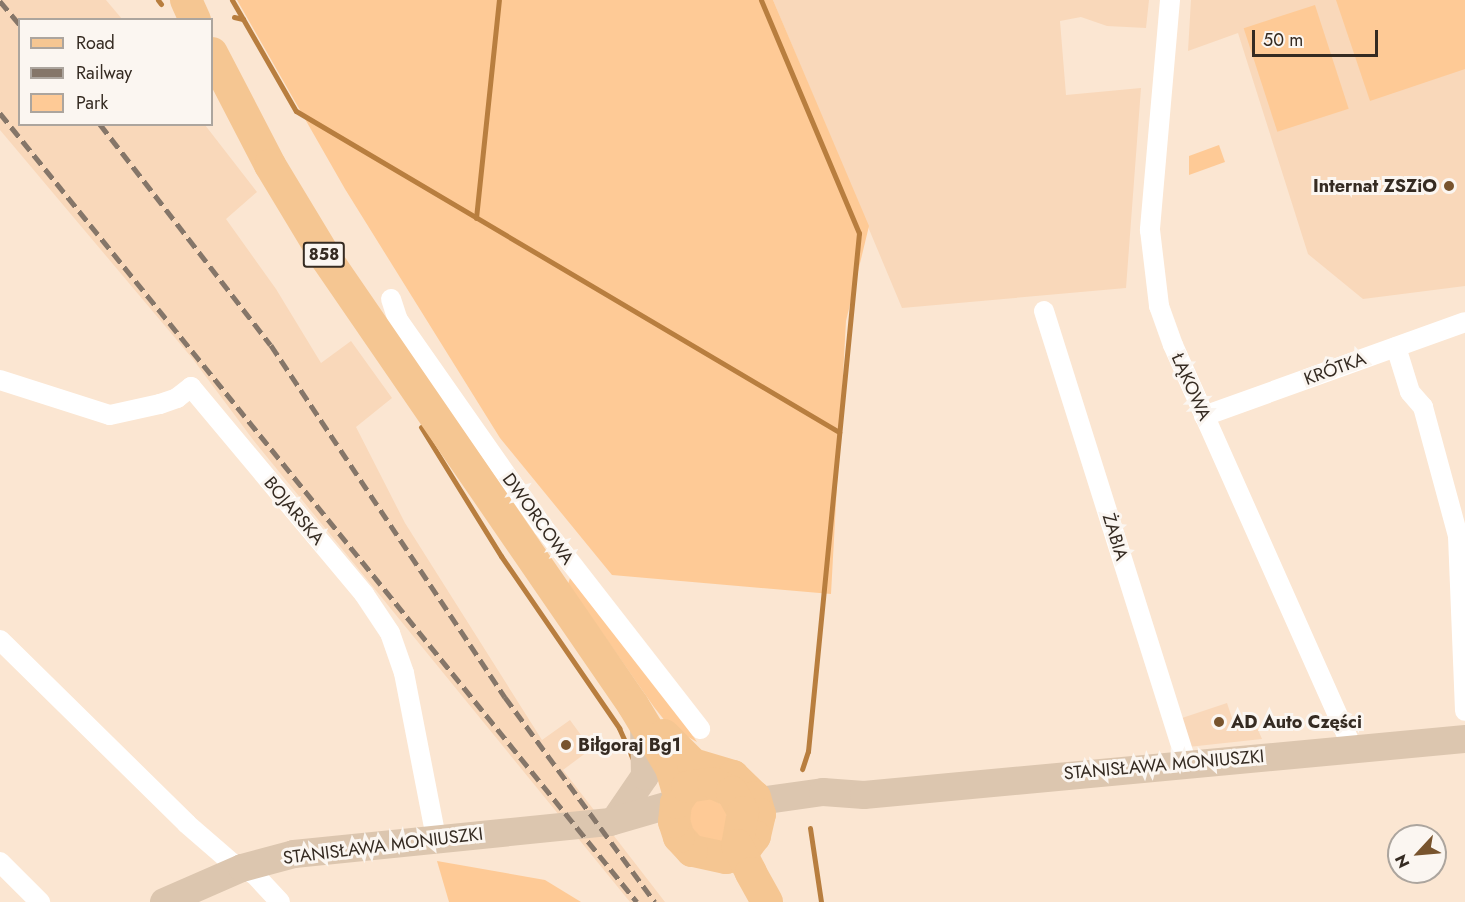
<!DOCTYPE html>
<meta charset="utf-8">
<style>
body{margin:0}
#map{position:relative;width:1465px;height:902px;overflow:hidden;background:#fbe6d2;font-family:Jost,sans-serif}
div>[style]{position:absolute}
[style*='--x']{left:calc(var(--x)*1px);top:calc(var(--y)*1px);width:calc(var(--w)*1px);rotate:calc(var(--a)*1deg)}
.built>*{inset:0;background:#f9d8ba}
.green>*{inset:0;background:#feca96;transform-origin:0 0}
.stream>*{height:5px;margin:-2.5px;padding:0 2.5px;transform-origin:2.5px;border-radius:2.5px;background:#b87e3f}
.street>*{height:20px;margin:-10px;padding:0 10px;transform-origin:10px;border-radius:10px;background:#fff}
.secondary>*{height:28px;margin:-14px;padding:0 14px;transform-origin:14px;border-radius:14px;background:#dcc6af}
.primary>*{height:32px;margin:-16px;padding:0 16px;transform-origin:16px;border-radius:16px;background:#f5c692}
.rail>*{height:4.5px;margin-top:-2.25px;transform-origin:0;background:repeating-linear-gradient(90deg,#857669 0 12px,transparent 0 18px)}
.dots>*{width:16px;height:16px;translate:-50% -50%;box-sizing:border-box;border:3px solid #fbf6f1;border-radius:50%}
span{translate:-50% -50%;white-space:nowrap;text-align:center;line-height:1.15;-webkit-text-stroke:6px #fbf6f1;paint-order:stroke}
.shield-label span{padding:2px 4px;background:#fbf6f1;border:2px solid;border-radius:4px;-webkit-text-stroke-width:0}
.shield-label{font-size:16px;color:#352b22;font-weight:700}
.poi-label{font-size:18px;color:#352b22;font-weight:700}
.right{translate:-100% -50%;text-align:right}
.left{translate:0 -50%;text-align:left}
.street-label{font-size:18px;color:#352b22}
.legend{position:absolute;left:18px;top:18px;width:195px;height:108px;box-sizing:border-box;background:#fbf6f1;border:2px solid #aca59e;margin:0;padding:8px 10px;list-style:none;font-size:18px;color:#352b22}
.legend li{display:flex;align-items:center;gap:12px;height:30px}
.legend b{width:30px;border:2px solid #aca59e}
.north{position:absolute;left:1387px;top:824px;width:60px;height:60px;box-sizing:border-box;background:#fbf6f1;border:2px solid #aca59e;border-radius:50%;rotate:244deg;font-size:16px;font-weight:700;line-height:24px;text-align:center;color:#352b22}
.north::after{content:'';display:block;margin:auto;width:21px;height:27px;background:#78542e;clip-path:polygon(50% 0,100% 100%,50% 72%,0 100%)}
.scale{position:absolute;left:1252px;top:30px;width:126px;height:27px;box-sizing:border-box;border:3px solid #352b22;border-top:0;padding-left:8px;font-size:18px;line-height:21px;white-space:nowrap;color:#352b22;-webkit-text-stroke:4px #fbf6f1;paint-order:stroke}
</style>
<div id="map">
<div class="built">
<i style="clip-path:polygon(0 0,106px 0,122px 19px,20px 20px,20px 124px,205px 125px,257px 192px,226px 219px,276px 289px,321px 363px,351px 341px,392px 398px,356px 427px,405px 523px,542px 740px,570px 720px,591px 749px,563px 770px,665px 902px,630px 902px,254px 441px,192px 358px,0 130px)"></i>
<i style="clip-path:polygon(773px 0,1149px 0,1146px 28px,1107px 26px,1081px 17px,1060px 21px,1066px 95px,1141px 88px,1126px 288px,902px 308px)"></i>
<i style="clip-path:polygon(1191px 0,1465px 0,1465px 286px,1363px 299px,1308px 254px,1238px 33px,1188px 51px)"></i>
<i style="clip-path:polygon(1227px 703px,1233px 721px,1252px 716px,1262px 739px,1188px 747px,1182px 718px)"></i>
</div>
<div class="green">
<i style="clip-path:polygon(237px 0,773px 0,869px 226px,846px 321px,831px 594px,612px 575px,500px 438px,345px 189px)"></i>
<i style="clip-path:polygon(1336px 0,1465px 0,1465px 69px,1370px 101px)"></i>
<i style="left:1315px;top:5px;width:109px;height:75px;rotate:72deg"></i>
<i style="clip-path:polygon(1219px 145px,1225px 162px,1189px 175px,1189px 156px)"></i>
<i style="clip-path:polygon(570px 578px,673px 707px,697px 742px,669px 726px,654px 707px,568px 584px)"></i>
<i style="clip-path:polygon(707px 796px,727px 808px,724px 844px,695px 835px,688px 816px,693px 802px)"></i>
<i style="clip-path:polygon(437px 861px,545px 880px,581px 902px,449px 902px)"></i>
</div>
<div class="stream">
<i style="--x:158;--y:0;--w:5;--a:53"></i>
<i style="--x:232;--y:0;--w:22;--a:60"></i>
<i style="--x:761;--y:0;--w:253;--a:67.2"></i>
<i style="--x:859;--y:233;--w:521;--a:95.62"></i>
<i style="--x:808;--y:751;--w:19;--a:108"></i>
<i style="--x:234;--y:17;--w:9;--a:13"></i>
<i style="--x:243;--y:19;--w:106;--a:60.1"></i>
<i style="--x:296;--y:111;--w:631;--a:30.59"></i>
<i style="--x:476;--y:218;--w:219;--a:-84"></i>
<i style="--x:421;--y:427;--w:152;--a:58.2"></i>
<i style="--x:501;--y:556;--w:209;--a:55.5"></i>
<i style="--x:619;--y:728;--w:34;--a:66"></i>
<i style="--x:810;--y:828;--w:75;--a:81.5"></i>
</div>
<div class="street">
<i style="--x:1170;--y:0;--w:231;--a:95"></i>
<i style="--x:1150;--y:230;--w:77;--a:83.2"></i>
<i style="--x:1159;--y:306;--w:41;--a:70.3"></i>
<i style="--x:1173;--y:345;--w:440;--a:66"></i>
<i style="--x:391;--y:299;--w:22;--a:72"></i>
<i style="--x:398;--y:320;--w:253;--a:55"></i>
<i style="--x:543;--y:527;--w:256;--a:52.1"></i>
<i style="--x:1044;--y:311;--w:473;--a:72.5"></i>
<i style="--x:1396;--y:347;--w:47;--a:72.7"></i>
<i style="--x:1410;--y:392;--w:20;--a:49"></i>
<i style="--x:1423;--y:407;--w:134;--a:74.8"></i>
<i style="--x:1458;--y:536;--w:175;--a:87.7"></i>
<i style="--x:0;--y:380;--w:115;--a:17.7"></i>
<i style="--x:110;--y:415;--w:51;--a:-12.4"></i>
<i style="--x:160;--y:404;--w:18;--a:-19"></i>
<i style="--x:177;--y:398;--w:18;--a:-38"></i>
<i style="--x:191;--y:387;--w:270;--a:50.1"></i>
<i style="--x:364;--y:594;--w:47;--a:56.3"></i>
<i style="--x:390;--y:633;--w:42;--a:70.7"></i>
<i style="--x:404;--y:673;--w:167;--a:79"></i>
<i style="--x:1204;--y:416;--w:277;--a:-19.8"></i>
<i style="--x:0;--y:640;--w:262;--a:44.5"></i>
<i style="--x:187;--y:824;--w:60;--a:40.9"></i>
<i style="--x:232;--y:863;--w:25;--a:27"></i>
<i style="--x:254;--y:874;--w:38;--a:47"></i>
<i style="--x:0;--y:862;--w:57;--a:45"></i>
</div>
<div class="secondary">
<i style="--x:737;--y:798;--w:10;--a:29"></i>
<i style="--x:746;--y:803;--w:78;--a:-8.1"></i>
<i style="--x:823;--y:792;--w:41;--a:4.2"></i>
<i style="--x:864;--y:795;--w:604;--a:-5.32"></i>
<i style="--x:615;--y:820;--w:53;--a:-55.7"></i>
<i style="--x:645;--y:776;--w:52;--a:-91.1"></i>
<i style="--x:164;--y:902;--w:85;--a:-23.6"></i>
<i style="--x:242;--y:868;--w:54;--a:-15.1"></i>
<i style="--x:294;--y:854;--w:318;--a:-5.8"></i>
<i style="--x:610;--y:822;--w:69;--a:-16.1"></i>
</div>
<div class="primary">
<i style="--x:186;--y:0;--w:22;--a:66"></i>
<i style="--x:212;--y:53;--w:126;--a:62.6"></i>
<i style="--x:270;--y:165;--w:109;--a:58.9"></i>
<i style="--x:326;--y:258;--w:542;--a:55.52"></i>
<i style="--x:633;--y:705;--w:74;--a:58.9"></i>
<i style="--x:671;--y:768;--w:29;--a:74"></i>
<i style="--x:664;--y:735;--w:41;--a:45"></i>
<i style="--x:693;--y:764;--w:42;--a:16.7"></i>
<i style="--x:733;--y:776;--w:30;--a:44"></i>
<i style="--x:755;--y:797;--w:18;--a:74"></i>
<i style="--x:760;--y:814;--w:23;--a:103"></i>
<i style="--x:755;--y:836;--w:15;--a:127"></i>
<i style="--x:746;--y:848;--w:7;--a:153"></i>
<i style="--x:740;--y:851;--w:9;--a:144"></i>
<i style="--x:733;--y:856;--w:7;--a:164"></i>
<i style="--x:726;--y:858;--w:35;--a:-168"></i>
<i style="--x:692;--y:851;--w:19;--a:-133"></i>
<i style="--x:679;--y:837;--w:16;--a:-108"></i>
<i style="--x:674;--y:822;--w:19;--a:-84"></i>
<i style="--x:676;--y:803;--w:19;--a:-55"></i>
<i style="--x:687;--y:787;--w:26;--a:-9"></i>
<i style="--x:713;--y:783;--w:21;--a:25"></i>
<i style="--x:732;--y:792;--w:23;--a:61"></i>
<i style="--x:743;--y:812;--w:34;--a:100"></i>
<i style="--x:737;--y:845;--w:31;--a:63"></i>
<i style="--x:751;--y:873;--w:33;--a:61"></i>
</div>
<div class="rail">
<i style="--x:0;--y:1;--w:31;--a:50"></i>
<i style="--x:0;--y:113;--w:1014;--a:51.08"></i>
<i style="--x:100;--y:124;--w:279;--a:52.3"></i>
<i style="--x:271;--y:345;--w:423;--a:56.4"></i>
<i style="--x:505;--y:697;--w:254;--a:53.8"></i>
</div>
<div class="dots">
<i style="left:1449px;top:186px;background:#78542e"></i>
<i style="left:1219px;top:722px;background:#78542e"></i>
<i style="left:566px;top:745px;background:#78542e"></i>
</div>
<div class="shield-label">
<span style="left:324px;top:255px">858</span>
</div>
<div class="poi-label">
<span class="right" style="left:1437px;top:186px">Internat ZSZiO</span>
<span class="left" style="left:1231px;top:722px">AD Auto Części</span>
<span class="left" style="left:578px;top:745px">Biłgoraj Bg1</span>
</div>
<div class="street-label">
<span style="left:1335px;top:369px;rotate:-20deg">KRÓTKA</span>
<span style="left:1191px;top:387px;rotate:66deg">ŁĄKOWA</span>
<span style="left:294px;top:511px;rotate:50deg">BOJARSKA</span>
<span style="left:538px;top:519px;rotate:54deg">DWORCOWA</span>
<span style="left:1115px;top:537px;rotate:73deg">ŻABIA</span>
<span style="left:1164px;top:765px;rotate:-5deg">STANISŁAWA MONIUSZKI</span>
<span style="left:383px;top:846px;rotate:-7deg">STANISŁAWA MONIUSZKI</span>
</div>
<ul class="legend">
<li><b style="height:8px;background:#f5c692"></b>Road</li>
<li><b style="height:8px;background:#857669"></b>Railway</li>
<li><b style="height:16px;background:#feca96"></b>Park</li>
</ul>
<div class="north">N</div>
<div class="scale">50 m</div>
</div>
